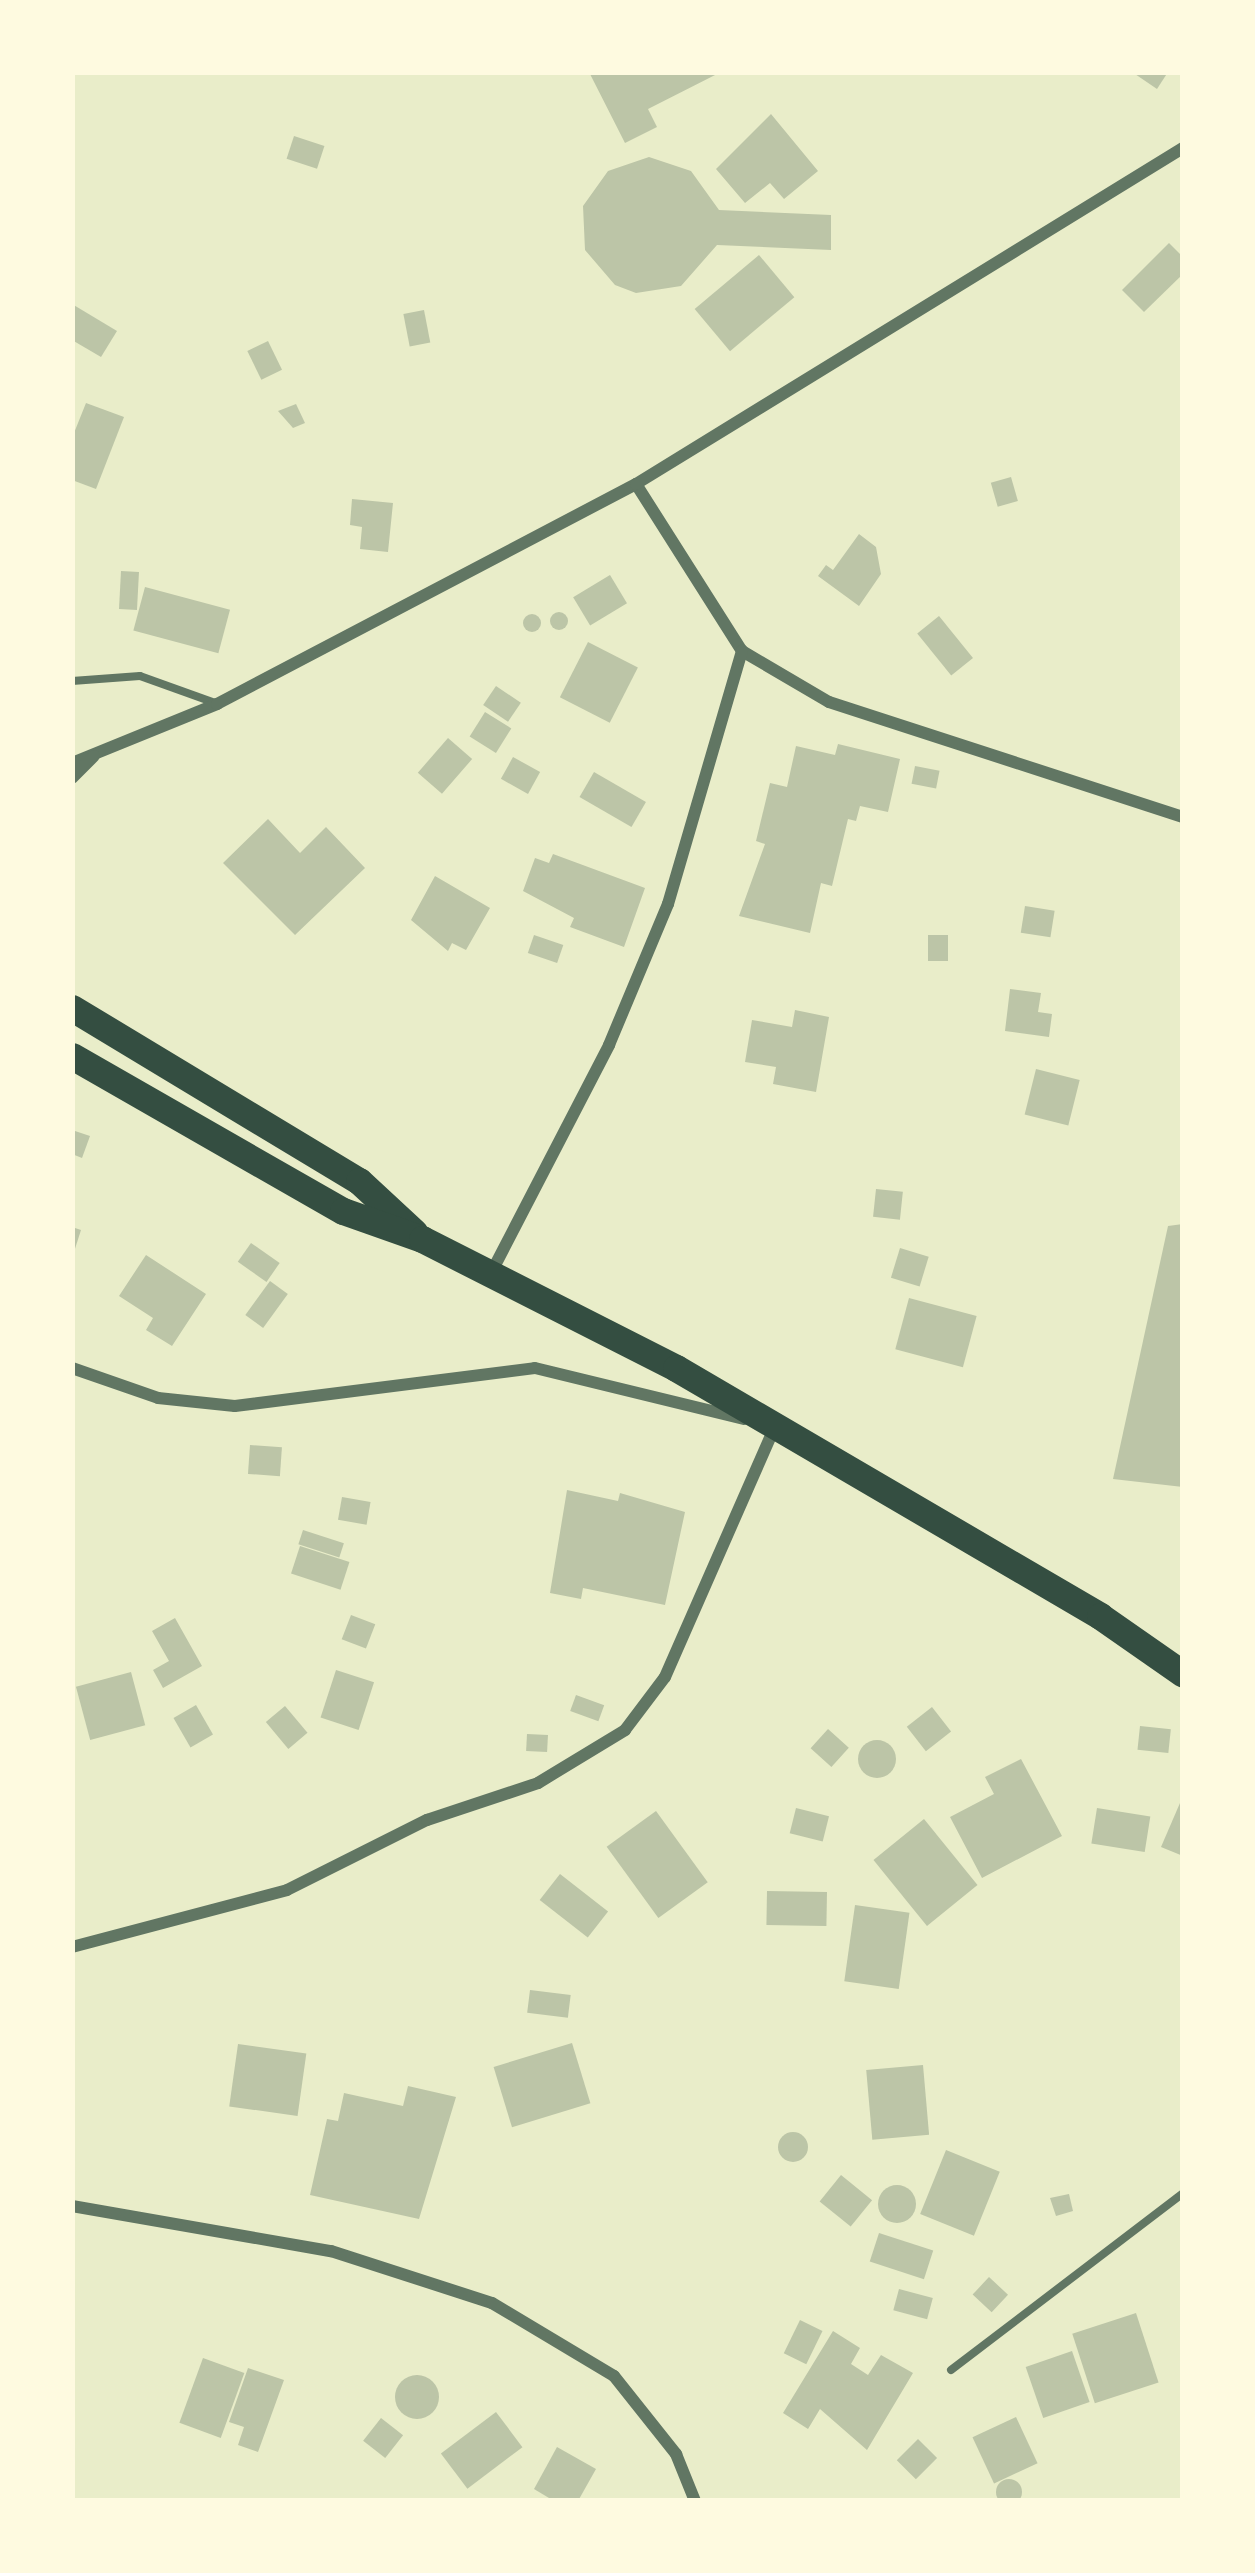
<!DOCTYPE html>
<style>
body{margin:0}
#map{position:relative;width:1255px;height:2573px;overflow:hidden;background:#e9edc9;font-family:"Alegreya Sans",sans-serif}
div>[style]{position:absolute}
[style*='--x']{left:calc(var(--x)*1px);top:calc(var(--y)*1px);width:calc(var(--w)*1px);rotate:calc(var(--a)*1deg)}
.building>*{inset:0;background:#bcc5a7;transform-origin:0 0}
.round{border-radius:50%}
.service>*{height:8px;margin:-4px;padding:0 4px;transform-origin:4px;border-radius:4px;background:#617663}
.minor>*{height:12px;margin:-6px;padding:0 6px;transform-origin:6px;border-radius:6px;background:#617663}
.trunk>*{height:27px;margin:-13.5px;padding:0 13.5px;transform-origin:13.5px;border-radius:13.5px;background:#344e41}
span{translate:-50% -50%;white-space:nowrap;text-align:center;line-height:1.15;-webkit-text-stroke:10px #fefae0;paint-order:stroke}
.frame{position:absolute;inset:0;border:75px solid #fefae0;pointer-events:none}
</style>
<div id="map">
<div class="building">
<i style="clip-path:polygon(721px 72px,648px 109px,657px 127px,625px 143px,590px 74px)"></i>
<i style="clip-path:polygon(1132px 72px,1168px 72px,1157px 89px)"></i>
<i style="clip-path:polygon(771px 114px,818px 171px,784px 199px,770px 183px,745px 203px,716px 169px)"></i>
<i style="left:294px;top:136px;width:32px;height:24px;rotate:18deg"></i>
<i style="clip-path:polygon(649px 157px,691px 171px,719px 210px,831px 215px,831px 250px,717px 245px,681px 286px,636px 293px,615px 285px,585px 250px,583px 206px,608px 171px)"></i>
<i style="clip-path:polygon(1169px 243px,1183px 257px,1183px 274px,1144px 312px,1122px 290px)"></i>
<i style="left:759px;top:255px;width:55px;height:84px;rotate:50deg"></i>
<i style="clip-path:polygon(72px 304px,117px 331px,101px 357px,72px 340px)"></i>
<i style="left:424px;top:310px;width:33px;height:21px;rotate:79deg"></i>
<i style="left:268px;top:341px;width:32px;height:23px;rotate:64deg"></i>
<i style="clip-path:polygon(86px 403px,124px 417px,96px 489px,72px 480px,72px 438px)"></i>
<i style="clip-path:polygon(296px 404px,305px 423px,293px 428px,278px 411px)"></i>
<i style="left:1011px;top:477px;width:25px;height:21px;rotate:74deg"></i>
<i style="clip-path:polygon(352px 499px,393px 503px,388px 552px,360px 549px,362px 527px,350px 525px)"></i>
<i style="clip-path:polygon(859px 534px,876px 547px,881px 574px,859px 606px,818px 576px,826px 565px,833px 570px)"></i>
<i style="left:121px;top:571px;width:18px;height:38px;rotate:3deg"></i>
<i style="left:610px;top:575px;width:33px;height:43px;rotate:59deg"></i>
<i style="left:145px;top:587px;width:88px;height:45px;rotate:15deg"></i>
<i class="round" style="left:550px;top:612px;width:18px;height:18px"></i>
<i class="round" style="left:523px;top:614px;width:18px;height:18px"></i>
<i style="left:939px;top:616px;width:54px;height:28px;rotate:51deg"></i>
<i style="left:588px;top:642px;width:56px;height:62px;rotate:27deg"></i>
<i style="left:496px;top:686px;width:30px;height:23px;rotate:34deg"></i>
<i style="left:485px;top:712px;width:31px;height:29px;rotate:32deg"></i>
<i style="left:448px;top:738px;width:32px;height:46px;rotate:41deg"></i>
<i style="clip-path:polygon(838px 744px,900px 759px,888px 812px,860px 806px,856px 821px,848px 819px,832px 886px,821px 883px,810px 933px,739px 916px,765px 844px,756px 841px,770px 783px,787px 787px,796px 746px,835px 755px)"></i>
<i style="left:513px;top:757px;width:31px;height:25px;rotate:29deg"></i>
<i style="left:915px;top:766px;width:25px;height:18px;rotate:11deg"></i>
<i style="left:594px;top:772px;width:60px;height:29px;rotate:30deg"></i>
<i style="clip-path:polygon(268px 819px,300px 853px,326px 827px,365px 868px,295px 935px,223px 863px)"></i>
<i style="clip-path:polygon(553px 854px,645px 888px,624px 947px,570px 927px,574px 918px,523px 891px,535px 858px,549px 863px)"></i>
<i style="clip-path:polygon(435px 876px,490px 908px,466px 950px,452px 943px,448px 951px,411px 920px)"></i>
<i style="left:1025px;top:906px;width:30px;height:27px;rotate:9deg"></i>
<i style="left:534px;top:935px;width:31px;height:19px;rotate:19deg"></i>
<i style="left:928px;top:935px;width:20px;height:26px"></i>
<i style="clip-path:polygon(1010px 989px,1041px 993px,1038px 1012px,1052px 1014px,1049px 1037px,1005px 1031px)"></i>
<i style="clip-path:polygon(795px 1010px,829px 1017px,816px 1092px,773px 1084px,776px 1067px,745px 1062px,752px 1020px,792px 1027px)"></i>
<i style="left:1036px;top:1069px;width:45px;height:47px;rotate:14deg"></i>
<i style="clip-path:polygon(72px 1130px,90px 1136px,82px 1158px,72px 1154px)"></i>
<i style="left:876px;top:1189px;width:27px;height:28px;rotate:6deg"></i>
<i style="clip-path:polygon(1183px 1224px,1183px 1487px,1113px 1479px,1168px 1226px)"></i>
<i style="clip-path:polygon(72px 1227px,81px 1230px,73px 1255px,72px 1255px)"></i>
<i style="left:251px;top:1243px;width:35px;height:23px;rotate:35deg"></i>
<i style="left:900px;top:1248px;width:30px;height:31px;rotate:17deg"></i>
<i style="clip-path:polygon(146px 1255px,206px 1294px,172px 1346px,146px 1330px,153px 1318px,119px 1296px)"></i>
<i style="left:270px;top:1281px;width:22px;height:42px;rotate:36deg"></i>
<i style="left:909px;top:1298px;width:70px;height:53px;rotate:15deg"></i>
<i style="left:250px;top:1445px;width:32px;height:29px;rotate:4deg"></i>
<i style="clip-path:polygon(567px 1490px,618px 1501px,620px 1493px,685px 1512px,665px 1605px,583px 1588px,581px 1599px,550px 1593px)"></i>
<i style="left:342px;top:1497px;width:29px;height:23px;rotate:10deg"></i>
<i style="left:303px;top:1530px;width:43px;height:15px;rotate:18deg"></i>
<i style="left:300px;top:1546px;width:52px;height:29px;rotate:18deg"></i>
<i style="left:351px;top:1615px;width:26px;height:26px;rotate:21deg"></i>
<i style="clip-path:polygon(175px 1618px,202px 1666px,163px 1688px,153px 1670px,169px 1661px,152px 1631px)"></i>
<i style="left:336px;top:1670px;width:40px;height:50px;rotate:18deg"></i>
<i style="left:131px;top:1672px;width:55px;height:57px;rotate:75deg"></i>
<i style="left:576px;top:1695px;width:30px;height:17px;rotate:20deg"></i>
<i style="left:196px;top:1705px;width:34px;height:26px;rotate:60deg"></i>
<i style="left:285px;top:1706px;width:35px;height:25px;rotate:50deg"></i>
<i style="left:932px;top:1707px;width:31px;height:32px;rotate:52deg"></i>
<i style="left:1140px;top:1726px;width:31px;height:24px;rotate:6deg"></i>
<i style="left:828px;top:1729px;width:28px;height:26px;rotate:42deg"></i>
<i style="left:527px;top:1734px;width:21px;height:17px;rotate:3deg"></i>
<i class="round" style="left:858px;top:1740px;width:38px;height:38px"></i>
<i style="clip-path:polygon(1021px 1759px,1062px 1836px,982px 1878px,950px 1817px,994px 1794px,985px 1777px)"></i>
<i style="clip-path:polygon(1183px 1796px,1183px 1856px,1161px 1847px)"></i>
<i style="left:796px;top:1808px;width:34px;height:26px;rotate:14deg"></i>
<i style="left:1097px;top:1808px;width:54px;height:36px;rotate:9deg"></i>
<i style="left:656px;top:1811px;width:88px;height:61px;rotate:54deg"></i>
<i style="left:924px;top:1819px;width:85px;height:65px;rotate:51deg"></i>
<i style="left:560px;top:1874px;width:61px;height:33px;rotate:38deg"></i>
<i style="left:767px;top:1891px;width:60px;height:34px;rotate:1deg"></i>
<i style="left:855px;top:1905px;width:55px;height:77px;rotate:8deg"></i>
<i style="left:530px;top:1990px;width:41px;height:23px;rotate:7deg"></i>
<i style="left:572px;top:2043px;width:63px;height:82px;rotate:73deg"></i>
<i style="left:238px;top:2044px;width:69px;height:63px;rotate:8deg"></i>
<i style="left:923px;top:2065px;width:70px;height:57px;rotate:85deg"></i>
<i style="clip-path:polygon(408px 2086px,456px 2097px,419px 2219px,310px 2195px,327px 2119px,338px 2121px,344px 2093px,403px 2106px)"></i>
<i class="round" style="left:778px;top:2132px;width:30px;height:30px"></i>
<i style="left:946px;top:2150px;width:58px;height:69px;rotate:22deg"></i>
<i style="left:841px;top:2175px;width:40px;height:34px;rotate:39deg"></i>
<i class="round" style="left:878px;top:2185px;width:38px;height:38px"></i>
<i style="clip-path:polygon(1069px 2194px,1073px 2211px,1056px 2216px,1050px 2198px)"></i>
<i style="left:879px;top:2233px;width:57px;height:30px;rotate:18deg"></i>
<i style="left:989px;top:2277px;width:26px;height:24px;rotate:43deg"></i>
<i style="left:899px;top:2289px;width:35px;height:22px;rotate:15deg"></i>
<i style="left:1136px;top:2313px;width:73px;height:67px;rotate:72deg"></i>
<i style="left:800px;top:2320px;width:25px;height:37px;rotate:26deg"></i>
<i style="clip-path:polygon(833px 2331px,860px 2348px,851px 2364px,868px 2375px,881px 2355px,913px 2373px,867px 2450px,820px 2409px,808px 2429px,783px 2413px)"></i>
<i style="left:1072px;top:2351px;width:54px;height:49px;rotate:71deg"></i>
<i style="left:203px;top:2358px;width:44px;height:69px;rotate:20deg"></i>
<i style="clip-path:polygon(248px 2368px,284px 2380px,258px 2452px,238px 2445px,244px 2427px,229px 2422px)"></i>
<i class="round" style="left:395px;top:2375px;width:44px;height:44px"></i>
<i style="left:496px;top:2412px;width:44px;height:69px;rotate:53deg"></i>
<i style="left:1016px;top:2417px;width:51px;height:48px;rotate:65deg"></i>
<i style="left:381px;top:2418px;width:28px;height:29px;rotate:38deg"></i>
<i style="left:918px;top:2439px;width:27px;height:30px;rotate:45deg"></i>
<i style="clip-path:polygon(557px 2447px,596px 2469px,578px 2501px,554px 2501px,534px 2489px)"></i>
<i class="round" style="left:996px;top:2479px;width:26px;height:26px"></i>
</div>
<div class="service">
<i style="--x:72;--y:681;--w:68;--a:-4.2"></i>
<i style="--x:140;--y:676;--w:80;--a:19.8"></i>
<i style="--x:951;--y:2370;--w:292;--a:-37.3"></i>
</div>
<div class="minor">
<i style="--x:636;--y:484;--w:198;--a:57.6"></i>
<i style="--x:742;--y:651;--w:101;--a:30.4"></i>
<i style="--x:829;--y:702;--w:372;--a:18"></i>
<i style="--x:72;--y:763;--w:157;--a:-22.1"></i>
<i style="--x:217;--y:704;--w:473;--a:-27.7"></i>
<i style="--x:636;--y:484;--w:642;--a:-31.56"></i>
<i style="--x:72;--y:778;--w:31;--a:-45"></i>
<i style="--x:490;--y:1275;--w:259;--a:-62.6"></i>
<i style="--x:609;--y:1045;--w:153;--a:-67.3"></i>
<i style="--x:668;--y:904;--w:264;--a:-73.7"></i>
<i style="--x:72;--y:1368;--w:91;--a:19.2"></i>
<i style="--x:158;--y:1398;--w:77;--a:5.9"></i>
<i style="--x:235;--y:1406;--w:302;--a:-7.2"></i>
<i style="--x:535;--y:1368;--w:215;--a:13.7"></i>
<i style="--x:72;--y:1947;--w:222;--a:-14.8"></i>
<i style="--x:287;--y:1890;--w:157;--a:-26.6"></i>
<i style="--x:427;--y:1820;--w:117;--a:-18.4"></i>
<i style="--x:538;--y:1783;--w:102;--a:-31.3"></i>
<i style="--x:625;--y:1730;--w:66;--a:-53"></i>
<i style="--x:665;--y:1677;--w:273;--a:-66.3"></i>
<i style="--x:72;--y:2206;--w:263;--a:9.9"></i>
<i style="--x:331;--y:2251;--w:169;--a:17.9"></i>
<i style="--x:492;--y:2303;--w:142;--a:30.9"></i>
<i style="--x:614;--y:2376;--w:100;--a:51.5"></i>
<i style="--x:676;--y:2454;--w:51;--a:68"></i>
</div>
<div class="trunk">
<i style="--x:72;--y:1008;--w:335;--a:31.1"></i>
<i style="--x:359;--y:1181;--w:75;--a:42.8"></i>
<i style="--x:72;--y:1056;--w:312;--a:29.8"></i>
<i style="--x:343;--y:1211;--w:84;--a:19.5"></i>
<i style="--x:422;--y:1239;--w:285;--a:26.9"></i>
<i style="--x:676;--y:1368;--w:491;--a:30.3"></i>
<i style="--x:1100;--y:1616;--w:101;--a:34.9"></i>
</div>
<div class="frame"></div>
</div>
